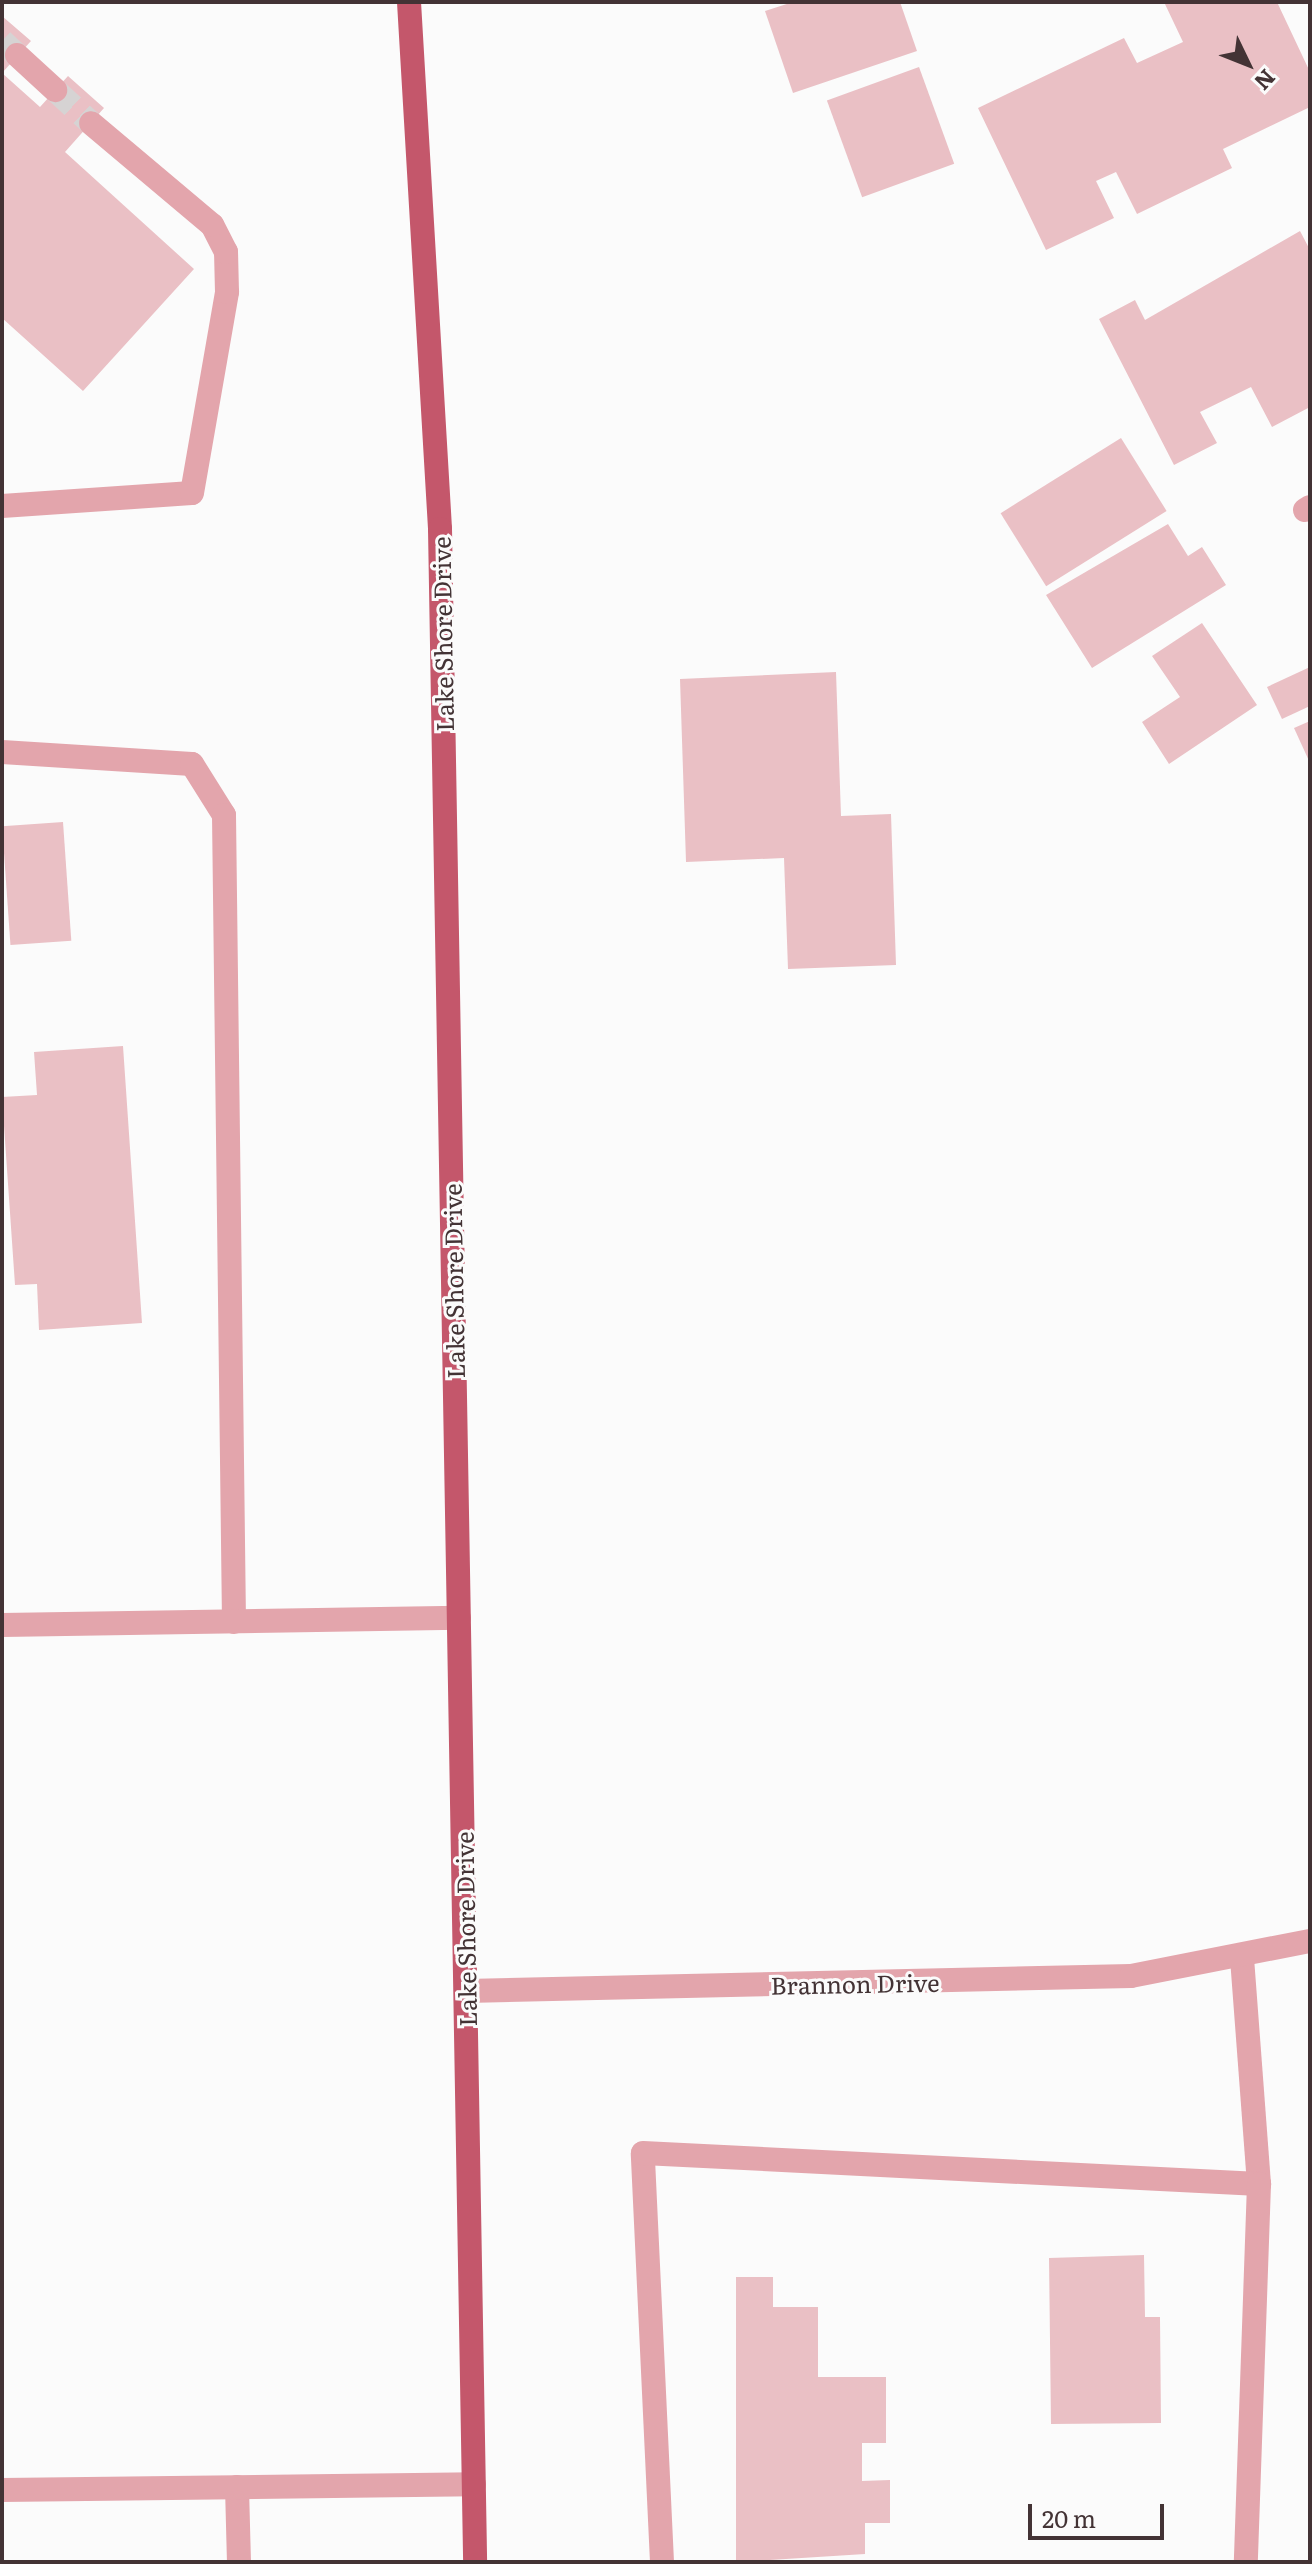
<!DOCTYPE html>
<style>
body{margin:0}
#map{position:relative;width:1312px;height:2564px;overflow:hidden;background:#fbfbfb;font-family:Literata,serif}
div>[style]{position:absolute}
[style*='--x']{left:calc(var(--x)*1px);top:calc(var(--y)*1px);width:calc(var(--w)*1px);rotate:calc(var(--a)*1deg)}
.building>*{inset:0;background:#eac0c5;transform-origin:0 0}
.minor-tunnel>*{height:24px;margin-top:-12px;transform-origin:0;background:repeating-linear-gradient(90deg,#d6d3d3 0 24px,transparent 0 36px)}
.minor>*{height:24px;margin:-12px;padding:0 12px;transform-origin:12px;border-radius:12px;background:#e3a5ac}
.major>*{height:24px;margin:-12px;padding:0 12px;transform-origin:12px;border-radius:12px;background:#c4576b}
span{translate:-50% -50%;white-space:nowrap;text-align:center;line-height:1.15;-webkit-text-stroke:6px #fbfbfb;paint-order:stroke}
.street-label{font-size:24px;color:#433335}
.frame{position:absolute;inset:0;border:4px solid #433335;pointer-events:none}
.north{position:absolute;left:1208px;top:24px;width:80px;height:80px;-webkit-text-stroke:6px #fbfbfb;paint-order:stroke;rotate:133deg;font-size:22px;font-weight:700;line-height:32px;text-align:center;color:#433335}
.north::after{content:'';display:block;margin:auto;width:28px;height:36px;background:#433335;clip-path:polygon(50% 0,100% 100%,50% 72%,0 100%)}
.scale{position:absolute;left:1028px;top:2504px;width:136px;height:36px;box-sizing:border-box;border:4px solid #433335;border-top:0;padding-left:10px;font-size:24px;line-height:28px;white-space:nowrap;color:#433335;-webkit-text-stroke:6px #fbfbfb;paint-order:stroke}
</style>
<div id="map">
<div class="building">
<i style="clip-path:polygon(793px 2px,900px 2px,917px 51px,793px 93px,765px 11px)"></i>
<i style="clip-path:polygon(1164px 2px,1277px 2px,1310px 72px,1310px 107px,1223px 149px,1232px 168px,1137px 214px,1116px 172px,1096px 181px,1114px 218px,1046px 250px,978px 108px,1124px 38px,1137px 63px,1183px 42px)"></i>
<i style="clip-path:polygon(2px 16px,31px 41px,2px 73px,40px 107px,68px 76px,104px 108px,65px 152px,194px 269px,83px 391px,2px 318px)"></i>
<i style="left:919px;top:67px;width:103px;height:98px;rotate:70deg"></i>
<i style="clip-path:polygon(1300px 231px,1310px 250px,1310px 407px,1272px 427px,1251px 387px,1200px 412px,1217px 443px,1174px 465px,1099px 319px,1135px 300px,1145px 320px)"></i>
<i style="left:1121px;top:438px;width:86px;height:142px;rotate:58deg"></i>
<i style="clip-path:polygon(1168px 524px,1188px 556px,1202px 547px,1226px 585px,1092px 668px,1046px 595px)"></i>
<i style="clip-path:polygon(1202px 623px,1257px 705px,1169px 764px,1142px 722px,1180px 697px,1152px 656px)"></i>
<i style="clip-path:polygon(1310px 667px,1310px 706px,1282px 719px,1267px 687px)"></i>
<i style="clip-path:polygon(836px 672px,841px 816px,891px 814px,896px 965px,788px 969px,784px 858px,686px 862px,680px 679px)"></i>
<i style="clip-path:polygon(1310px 721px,1310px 763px,1294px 728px)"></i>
<i style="left:63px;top:822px;width:119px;height:61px;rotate:86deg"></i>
<i style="clip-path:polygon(123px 1046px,142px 1323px,39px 1330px,37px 1284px,15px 1285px,2px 1097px,37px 1095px,34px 1052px)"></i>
<i style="clip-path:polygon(1144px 2255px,1145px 2317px,1160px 2317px,1161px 2423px,1051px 2424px,1049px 2258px)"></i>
<i style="clip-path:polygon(736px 2277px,773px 2277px,773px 2307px,818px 2307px,818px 2377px,886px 2377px,886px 2443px,862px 2443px,862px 2481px,890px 2480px,890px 2523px,865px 2523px,865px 2554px,736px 2562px)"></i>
</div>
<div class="minor-tunnel">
<i style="--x:2;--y:41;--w:21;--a:43"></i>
<i style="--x:55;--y:90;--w:49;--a:42.5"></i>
</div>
<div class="minor">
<i style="--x:17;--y:55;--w:52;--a:42.6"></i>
<i style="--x:2;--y:506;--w:190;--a:-3.9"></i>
<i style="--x:192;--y:493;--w:204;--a:-80.1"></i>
<i style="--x:227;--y:292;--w:40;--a:-91.4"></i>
<i style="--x:226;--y:252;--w:30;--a:-117"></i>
<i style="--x:212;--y:225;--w:158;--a:-139.9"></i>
<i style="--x:1305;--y:510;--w:6;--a:-31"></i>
<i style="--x:2;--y:752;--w:190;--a:3.6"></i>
<i style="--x:192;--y:764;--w:60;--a:57.9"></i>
<i style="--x:224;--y:815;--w:807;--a:89.29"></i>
<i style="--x:2;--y:1625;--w:457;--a:-0.9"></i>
<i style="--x:1242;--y:1958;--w:227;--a:85.7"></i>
<i style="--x:466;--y:1991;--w:665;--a:-1.29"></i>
<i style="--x:1131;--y:1976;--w:182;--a:-11.1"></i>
<i style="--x:237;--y:2487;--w:75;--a:88.5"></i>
<i style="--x:2;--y:2490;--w:472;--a:-0.7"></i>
<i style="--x:662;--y:2562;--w:409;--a:-92.7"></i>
<i style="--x:643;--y:2153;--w:617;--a:2.88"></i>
<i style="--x:1259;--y:2184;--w:378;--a:92"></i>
</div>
<div class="major">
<i style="--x:409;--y:2;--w:528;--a:86.63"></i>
<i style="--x:440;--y:529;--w:2033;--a:89.01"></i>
</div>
<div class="street-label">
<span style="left:442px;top:634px;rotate:-91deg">Lake Shore Drive</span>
<span style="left:453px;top:1281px;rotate:-91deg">Lake Shore Drive</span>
<span style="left:465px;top:1929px;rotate:-91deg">Lake Shore Drive</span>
<span style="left:855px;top:1983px;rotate:-1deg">Brannon Drive</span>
</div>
<div class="frame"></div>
<div class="north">N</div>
<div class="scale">20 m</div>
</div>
